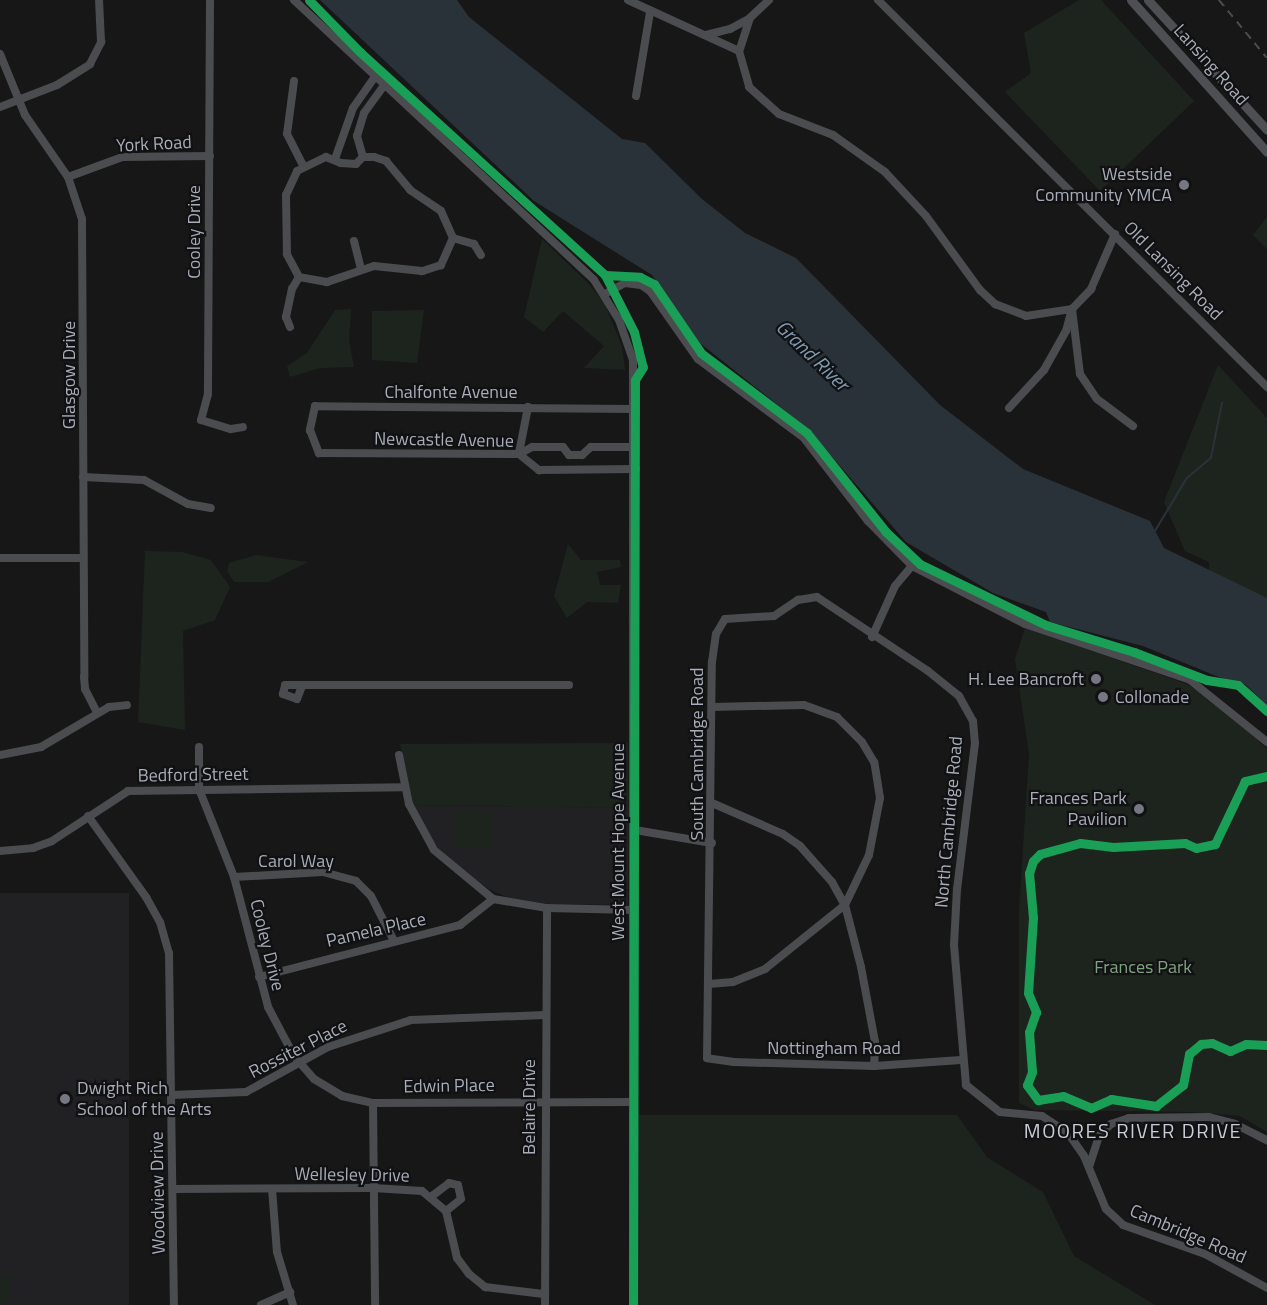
<!DOCTYPE html>
<style>
body{margin:0}
#map{position:relative;width:1267px;height:1305px;overflow:hidden;background:#171717;font-family:"Titillium Web",sans-serif}
div>[style]{position:absolute}
[style*='--x']{left:calc(var(--x)*1px);top:calc(var(--y)*1px);width:calc(var(--w)*1px);rotate:calc(var(--a)*1deg)}
.built>*{inset:0;background:#212123;transform-origin:0 0}
.green>*{inset:0;background:#1d241e;transform-origin:0 0}
.water>*{inset:0;background:#2a3239}
.stream>*{height:1.5px;margin:-0.75px;padding:0 0.75px;transform-origin:0.75px;border-radius:0.75px;background:#2a3239}
.minor>*{height:8px;margin:-4px;padding:0 4px;transform-origin:4px;border-radius:4px;background:#4b4c50}
.major>*{height:9px;margin:-4.5px;padding:0 4.5px;transform-origin:4.5px;border-radius:4.5px;background:#4d4f52}
.rail>*{height:1.5px;margin-top:-0.75px;transform-origin:0;background:repeating-linear-gradient(90deg,#4b4c4f 0 8px,transparent 0 14px)}
.cycleway>*{height:9px;margin:-4.5px;padding:0 4.5px;transform-origin:4.5px;border-radius:4.5px;background:#1a9f57}
.dots>*{width:16px;height:16px;translate:-50% -50%;box-sizing:border-box;border:3px solid #111113;border-radius:50%}
span{translate:-50% -50%;white-space:nowrap;text-align:center;line-height:1.15;-webkit-text-stroke:4.5px #111113;paint-order:stroke}
.street-label{font-size:18px;color:#a8adb8}
.poi-label{font-size:18px;color:#a8adb8}
.right{translate:-100% -50%;text-align:right}
.left{translate:0 -50%;text-align:left}
.park-label{font-size:18px;color:#7fa381}
.water-label{font-size:20px;color:#7f9bb3;font-style:italic}
.neighbourhood-label{font-size:20px;color:#c9ccd4;letter-spacing:1.5px}
</style>
<div id="map">
<div class="built">
<i style="clip-path:polygon(412px 805px,629px 808px,628px 905px,548px 904px,514px 900px,489px 889px,457px 868px,433px 842px)"></i>
<i style="left:0;top:893px;width:129px;height:412px"></i>
</div>
<div class="green">
<i style="clip-path:polygon(1079px 0,1101px 0,1194px 101px,1100px 191px,1005px 92px,1031px 73px,1024px 33px)"></i>
<i style="clip-path:polygon(1267px 217px,1267px 249px,1253px 235px)"></i>
<i style="clip-path:polygon(542px 239px,589px 284px,605px 305px,622px 346px,625px 370px,584px 368px,604px 346px,563px 311px,543px 332px,524px 317px)"></i>
<i style="clip-path:polygon(351px 309px,349px 340px,354px 367px,320px 368px,290px 377px,287px 366px,307px 353px,335px 310px)"></i>
<i style="clip-path:polygon(424px 310px,417px 363px,372px 360px,372px 311px)"></i>
<i style="clip-path:polygon(1218px 365px,1267px 418px,1267px 598px,1209px 573px,1209px 562px,1185px 551px,1164px 502px)"></i>
<i style="clip-path:polygon(568px 544px,581px 560px,620px 560px,621px 567px,597px 572px,600px 585px,621px 585px,618px 603px,587px 602px,567px 618px,554px 596px)"></i>
<i style="clip-path:polygon(145px 551px,182px 552px,211px 560px,230px 587px,215px 620px,183px 631px,185px 730px,138px 722px)"></i>
<i style="clip-path:polygon(256px 555px,308px 562px,268px 582px,234px 582px,227px 571px,229px 563px)"></i>
<i style="clip-path:polygon(1025px 628px,1187px 684px,1222px 707px,1267px 749px,1267px 1132px,1240px 1116px,1193px 1112px,1034px 1110px,1019px 1103px,1019px 911px,1029px 754px,1015px 659px)"></i>
<i style="clip-path:polygon(628px 743px,629px 808px,524px 807px,517px 811px,514px 806px,412px 805px,400px 744px)"></i>
<i style="left:455px;top:811px;width:37px;height:37px"></i>
<i style="clip-path:polygon(634px 1115px,957px 1115px,987px 1157px,1043px 1192px,1074px 1256px,1155px 1305px,633px 1305px)"></i>
<i style="left:0;top:1275px;width:9px;height:26px"></i>
</div>
<div class="water">
<i style="clip-path:polygon(320px 0,457px 0,469px 17px,622px 139px,645px 143px,702px 199px,745px 233px,796px 258px,940px 405px,1023px 469px,1150px 521px,1164px 548px,1267px 598px,1267px 705px,1245px 684px,1226px 680px,1143px 646px,1050px 622px,1046px 612px,993px 593px,906px 542px,808px 429px,700px 343px,652px 275px,534px 201px)"></i>
</div>
<div class="stream">
<i style="--x:1155;--y:531;--w:62;--a:-58.9"></i>
<i style="--x:1187;--y:478;--w:31;--a:-40"></i>
<i style="--x:1211;--y:458;--w:56;--a:-78.7"></i>
</div>
<div class="minor">
<i style="--x:210;--y:0;--w:394;--a:90.3"></i>
<i style="--x:208;--y:394;--w:27;--a:105"></i>
<i style="--x:201;--y:420;--w:31;--a:17"></i>
<i style="--x:231;--y:429;--w:12;--a:-9"></i>
<i style="--x:294;--y:0;--w:410;--a:43"></i>
<i style="--x:594;--y:280;--w:47;--a:58"></i>
<i style="--x:619;--y:320;--w:42;--a:70.7"></i>
<i style="--x:633;--y:360;--w:945;--a:90"></i>
<i style="--x:628;--y:0;--w:122;--a:24.7"></i>
<i style="--x:769;--y:0;--w:26;--a:137"></i>
<i style="--x:750;--y:18;--w:35;--a:108"></i>
<i style="--x:739;--y:51;--w:37;--a:74"></i>
<i style="--x:749;--y:87;--w:40;--a:42"></i>
<i style="--x:779;--y:114;--w:58;--a:21.3"></i>
<i style="--x:833;--y:135;--w:64;--a:35.4"></i>
<i style="--x:885;--y:172;--w:60;--a:47"></i>
<i style="--x:926;--y:216;--w:92;--a:53.9"></i>
<i style="--x:980;--y:290;--w:21;--a:43"></i>
<i style="--x:995;--y:304;--w:33;--a:21"></i>
<i style="--x:1026;--y:316;--w:47;--a:-8.7"></i>
<i style="--x:1072;--y:309;--w:65;--a:83"></i>
<i style="--x:1080;--y:374;--w:30;--a:56"></i>
<i style="--x:1097;--y:399;--w:45;--a:36.9"></i>
<i style="--x:878;--y:0;--w:549;--a:44.85"></i>
<i style="--x:706;--y:35;--w:25;--a:-14"></i>
<i style="--x:730;--y:29;--w:21;--a:-28"></i>
<i style="--x:0;--y:54;--w:66;--a:67.7"></i>
<i style="--x:25;--y:115;--w:75;--a:55.3"></i>
<i style="--x:68;--y:177;--w:44;--a:71.6"></i>
<i style="--x:82;--y:219;--w:458;--a:89.7"></i>
<i style="--x:84;--y:677;--w:12;--a:85"></i>
<i style="--x:85;--y:689;--w:27;--a:63"></i>
<i style="--x:294;--y:81;--w:53;--a:97.5"></i>
<i style="--x:287;--y:134;--w:35;--a:63"></i>
<i style="--x:636;--y:96;--w:85;--a:-80.5"></i>
<i style="--x:0;--y:107;--w:61;--a:-21.1"></i>
<i style="--x:57;--y:85;--w:39;--a:-32"></i>
<i style="--x:90;--y:64;--w:25;--a:-63"></i>
<i style="--x:101;--y:42;--w:42;--a:-92.7"></i>
<i style="--x:326;--y:157;--w:16;--a:22"></i>
<i style="--x:341;--y:163;--w:15;--a:4"></i>
<i style="--x:356;--y:164;--w:10;--a:-45"></i>
<i style="--x:363;--y:157;--w:11;--a:0"></i>
<i style="--x:374;--y:157;--w:13;--a:18"></i>
<i style="--x:386;--y:161;--w:38;--a:50"></i>
<i style="--x:410;--y:190;--w:37;--a:34"></i>
<i style="--x:441;--y:211;--w:30;--a:66"></i>
<i style="--x:453;--y:238;--w:30;--a:114"></i>
<i style="--x:441;--y:265;--w:20;--a:162"></i>
<i style="--x:422;--y:271;--w:48;--a:-174.1"></i>
<i style="--x:374;--y:266;--w:50;--a:161.2"></i>
<i style="--x:327;--y:282;--w:28;--a:-170"></i>
<i style="--x:299;--y:277;--w:26;--a:-118"></i>
<i style="--x:287;--y:254;--w:59;--a:-91"></i>
<i style="--x:286;--y:195;--w:26;--a:-65"></i>
<i style="--x:297;--y:171;--w:32;--a:-26"></i>
<i style="--x:363;--y:157;--w:22;--a:-106"></i>
<i style="--x:357;--y:136;--w:24;--a:-73"></i>
<i style="--x:364;--y:113;--w:32;--a:-54"></i>
<i style="--x:335;--y:159;--w:54;--a:-70.6"></i>
<i style="--x:353;--y:108;--w:37;--a:-55"></i>
<i style="--x:68;--y:177;--w:58;--a:-20.3"></i>
<i style="--x:122;--y:157;--w:88;--a:-0.7"></i>
<i style="--x:453;--y:238;--w:22;--a:16"></i>
<i style="--x:474;--y:244;--w:13;--a:58"></i>
<i style="--x:354;--y:241;--w:29;--a:76"></i>
<i style="--x:605;--y:294;--w:23;--a:-29"></i>
<i style="--x:625;--y:283;--w:16;--a:7"></i>
<i style="--x:641;--y:285;--w:11;--a:34"></i>
<i style="--x:650;--y:291;--w:83;--a:54.8"></i>
<i style="--x:698;--y:359;--w:132;--a:36.7"></i>
<i style="--x:804;--y:438;--w:105;--a:52.4"></i>
<i style="--x:868;--y:521;--w:63;--a:45.6"></i>
<i style="--x:912;--y:566;--w:127;--a:27.2"></i>
<i style="--x:1025;--y:624;--w:174;--a:18.7"></i>
<i style="--x:1190;--y:680;--w:99;--a:38.8"></i>
<i style="--x:290;--y:327;--w:11;--a:-112"></i>
<i style="--x:286;--y:317;--w:29;--a:-78"></i>
<i style="--x:292;--y:289;--w:14;--a:-60"></i>
<i style="--x:1009;--y:408;--w:52;--a:-47.4"></i>
<i style="--x:1044;--y:370;--w:45;--a:-60.6"></i>
<i style="--x:1066;--y:331;--w:23;--a:-75"></i>
<i style="--x:1072;--y:309;--w:28;--a:-46"></i>
<i style="--x:1091;--y:289;--w:60;--a:-66.4"></i>
<i style="--x:635;--y:409;--w:320;--a:-179.5"></i>
<i style="--x:315;--y:406;--w:25;--a:102"></i>
<i style="--x:310;--y:430;--w:25;--a:69"></i>
<i style="--x:319;--y:453;--w:200;--a:0.3"></i>
<i style="--x:519;--y:454;--w:26;--a:39"></i>
<i style="--x:539;--y:470;--w:97;--a:-0.6"></i>
<i style="--x:519;--y:453;--w:47;--a:-78.9"></i>
<i style="--x:519;--y:454;--w:15;--a:-28"></i>
<i style="--x:532;--y:447;--w:31;--a:0"></i>
<i style="--x:563;--y:447;--w:10;--a:53"></i>
<i style="--x:569;--y:455;--w:13;--a:0"></i>
<i style="--x:582;--y:455;--w:12;--a:-42"></i>
<i style="--x:591;--y:447;--w:44;--a:0"></i>
<i style="--x:83;--y:477;--w:61;--a:2.8"></i>
<i style="--x:144;--y:480;--w:50;--a:28.6"></i>
<i style="--x:188;--y:504;--w:23;--a:10"></i>
<i style="--x:0;--y:558;--w:83;--a:0"></i>
<i style="--x:872;--y:637;--w:56;--a:-65.7"></i>
<i style="--x:895;--y:586;--w:26;--a:-50"></i>
<i style="--x:302;--y:686;--w:14;--a:111"></i>
<i style="--x:297;--y:699;--w:15;--a:-160"></i>
<i style="--x:283;--y:694;--w:9;--a:-77"></i>
<i style="--x:285;--y:685;--w:284;--a:0"></i>
<i style="--x:199;--y:747;--w:42;--a:90"></i>
<i style="--x:199;--y:789;--w:95;--a:68.3"></i>
<i style="--x:234;--y:877;--w:134;--a:75.3"></i>
<i style="--x:268;--y:1007;--w:55;--a:62"></i>
<i style="--x:294;--y:1056;--w:30;--a:49"></i>
<i style="--x:314;--y:1079;--w:33;--a:31"></i>
<i style="--x:342;--y:1096;--w:32;--a:13"></i>
<i style="--x:373;--y:1103;--w:261;--a:-0.2"></i>
<i style="--x:0;--y:755;--w:42;--a:-11"></i>
<i style="--x:41;--y:747;--w:79;--a:-30.5"></i>
<i style="--x:109;--y:707;--w:18;--a:-6"></i>
<i style="--x:399;--y:755;--w:50;--a:78.5"></i>
<i style="--x:409;--y:804;--w:52;--a:61.5"></i>
<i style="--x:434;--y:850;--w:77;--a:39.7"></i>
<i style="--x:493;--y:899;--w:55;--a:9.5"></i>
<i style="--x:547;--y:908;--w:87;--a:1.3"></i>
<i style="--x:712;--y:803;--w:77;--a:23.6"></i>
<i style="--x:783;--y:834;--w:21;--a:35"></i>
<i style="--x:800;--y:846;--w:48;--a:48.4"></i>
<i style="--x:832;--y:882;--w:26;--a:61"></i>
<i style="--x:845;--y:905;--w:64;--a:75.5"></i>
<i style="--x:861;--y:967;--w:76;--a:79.4"></i>
<i style="--x:875;--y:1042;--w:24;--a:92"></i>
<i style="--x:88;--y:816;--w:100;--a:54.4"></i>
<i style="--x:146;--y:897;--w:29;--a:61"></i>
<i style="--x:160;--y:922;--w:32;--a:74"></i>
<i style="--x:169;--y:953;--w:352;--a:89.2"></i>
<i style="--x:635;--y:830;--w:78;--a:9.6"></i>
<i style="--x:0;--y:851;--w:33;--a:-5"></i>
<i style="--x:33;--y:848;--w:20;--a:-20"></i>
<i style="--x:52;--y:841;--w:91;--a:-33.3"></i>
<i style="--x:128;--y:791;--w:276;--a:-0.8"></i>
<i style="--x:234;--y:877;--w:89;--a:-3.2"></i>
<i style="--x:323;--y:872;--w:34;--a:15"></i>
<i style="--x:356;--y:881;--w:21;--a:45"></i>
<i style="--x:371;--y:896;--w:51;--a:62.9"></i>
<i style="--x:259;--y:977;--w:208;--a:-14.5"></i>
<i style="--x:460;--y:925;--w:42;--a:-38.2"></i>
<i style="--x:709;--y:984;--w:24;--a:-5"></i>
<i style="--x:733;--y:982;--w:35;--a:-22"></i>
<i style="--x:765;--y:969;--w:102;--a:-38.7"></i>
<i style="--x:845;--y:905;--w:55;--a:-64.4"></i>
<i style="--x:869;--y:855;--w:58;--a:-79.1"></i>
<i style="--x:880;--y:798;--w:36;--a:-99"></i>
<i style="--x:874;--y:762;--w:23;--a:-121"></i>
<i style="--x:862;--y:742;--w:35;--a:-135"></i>
<i style="--x:837;--y:717;--w:35;--a:-160"></i>
<i style="--x:804;--y:705;--w:92;--a:178.8"></i>
<i style="--x:961;--y:1060;--w:87;--a:176.1"></i>
<i style="--x:874;--y:1066;--w:140;--a:-178.4"></i>
<i style="--x:734;--y:1062;--w:27;--a:-172"></i>
<i style="--x:707;--y:1058;--w:396;--a:-89.3"></i>
<i style="--x:712;--y:662;--w:28;--a:-82"></i>
<i style="--x:716;--y:634;--w:17;--a:-59"></i>
<i style="--x:725;--y:619;--w:49;--a:-3.5"></i>
<i style="--x:774;--y:616;--w:29;--a:-34"></i>
<i style="--x:798;--y:600;--w:19;--a:-9"></i>
<i style="--x:817;--y:597;--w:133;--a:33.7"></i>
<i style="--x:928;--y:671;--w:40;--a:39"></i>
<i style="--x:959;--y:696;--w:29;--a:61"></i>
<i style="--x:973;--y:721;--w:22;--a:85"></i>
<i style="--x:975;--y:743;--w:147;--a:97"></i>
<i style="--x:957;--y:889;--w:56;--a:93.1"></i>
<i style="--x:954;--y:945;--w:141;--a:85.1"></i>
<i style="--x:966;--y:1085;--w:43;--a:38.5"></i>
<i style="--x:1000;--y:1112;--w:42;--a:5.4"></i>
<i style="--x:1042;--y:1116;--w:31;--a:33"></i>
<i style="--x:1068;--y:1133;--w:28;--a:55"></i>
<i style="--x:1084;--y:1156;--w:57;--a:67.5"></i>
<i style="--x:1106;--y:1209;--w:23;--a:43"></i>
<i style="--x:1123;--y:1225;--w:87;--a:19.5"></i>
<i style="--x:1205;--y:1254;--w:71;--a:28.7"></i>
<i style="--x:171;--y:1095;--w:75;--a:-2.3"></i>
<i style="--x:246;--y:1092;--w:94;--a:-28.8"></i>
<i style="--x:328;--y:1047;--w:87;--a:-18"></i>
<i style="--x:411;--y:1020;--w:134;--a:-2.1"></i>
<i style="--x:373;--y:1103;--w:202;--a:89.4"></i>
<i style="--x:1089;--y:1167;--w:33;--a:-72"></i>
<i style="--x:1099;--y:1136;--w:17;--a:-45"></i>
<i style="--x:1111;--y:1124;--w:19;--a:-18"></i>
<i style="--x:1129;--y:1118;--w:80;--a:-0.7"></i>
<i style="--x:1209;--y:1117;--w:27;--a:15"></i>
<i style="--x:1235;--y:1124;--w:36;--a:27"></i>
<i style="--x:173;--y:1189;--w:200;--a:-0.3"></i>
<i style="--x:373;--y:1188;--w:49;--a:3.5"></i>
<i style="--x:422;--y:1191;--w:31;--a:40"></i>
<i style="--x:446;--y:1211;--w:48;--a:76.8"></i>
<i style="--x:457;--y:1258;--w:20;--a:53"></i>
<i style="--x:469;--y:1274;--w:21;--a:39"></i>
<i style="--x:485;--y:1287;--w:59;--a:6.8"></i>
<i style="--x:272;--y:1189;--w:63;--a:85.5"></i>
<i style="--x:277;--y:1252;--w:55;--a:73.2"></i>
<i style="--x:432;--y:1196;--w:21;--a:-37"></i>
<i style="--x:449;--y:1183;--w:9;--a:13"></i>
<i style="--x:458;--y:1185;--w:14;--a:78"></i>
<i style="--x:461;--y:1199;--w:19;--a:141"></i>
<i style="--x:261;--y:1305;--w:32;--a:-24"></i>
<i style="--x:545;--y:1305;--w:397;--a:-89.7"></i>
</div>
<div class="major">
<i style="--x:1131;--y:0;--w:204;--a:48.2"></i>
<i style="--x:1148;--y:0;--w:176;--a:47.5"></i>
</div>
<div class="rail">
<i style="--x:1219;--y:0;--w:75;--a:50.4"></i>
</div>
<div class="cycleway">
<i style="--x:309;--y:0;--w:73;--a:45.6"></i>
<i style="--x:360;--y:52;--w:331;--a:42.3"></i>
<i style="--x:605;--y:275;--w:35;--a:3"></i>
<i style="--x:640;--y:277;--w:16;--a:27"></i>
<i style="--x:654;--y:284;--w:83;--a:55.7"></i>
<i style="--x:701;--y:353;--w:133;--a:37"></i>
<i style="--x:807;--y:433;--w:127;--a:51.4"></i>
<i style="--x:886;--y:532;--w:47;--a:43.3"></i>
<i style="--x:920;--y:564;--w:140;--a:25.8"></i>
<i style="--x:1046;--y:625;--w:92;--a:17.1"></i>
<i style="--x:1134;--y:652;--w:78;--a:21"></i>
<i style="--x:1207;--y:680;--w:31;--a:9"></i>
<i style="--x:1238;--y:685;--w:39;--a:42"></i>
<i style="--x:605;--y:275;--w:64;--a:63"></i>
<i style="--x:634;--y:332;--w:36;--a:76"></i>
<i style="--x:643;--y:367;--w:15;--a:122"></i>
<i style="--x:635;--y:380;--w:925;--a:90.12"></i>
<i style="--x:1267;--y:776;--w:23;--a:167"></i>
<i style="--x:1245;--y:781;--w:70;--a:115.5"></i>
<i style="--x:1215;--y:844;--w:19;--a:168"></i>
<i style="--x:1196;--y:848;--w:12;--a:-156"></i>
<i style="--x:1185;--y:843;--w:72;--a:176.8"></i>
<i style="--x:1113;--y:847;--w:33;--a:-173"></i>
<i style="--x:1080;--y:843;--w:41;--a:164.6"></i>
<i style="--x:1040;--y:854;--w:10;--a:135"></i>
<i style="--x:1033;--y:861;--w:13;--a:108"></i>
<i style="--x:1029;--y:873;--w:45;--a:84.9"></i>
<i style="--x:1033;--y:918;--w:75;--a:93.8"></i>
<i style="--x:1028;--y:993;--w:21;--a:67"></i>
<i style="--x:1036;--y:1012;--w:21;--a:109"></i>
<i style="--x:1029;--y:1032;--w:40;--a:85.7"></i>
<i style="--x:1032;--y:1072;--w:14;--a:111"></i>
<i style="--x:1027;--y:1085;--w:19;--a:54"></i>
<i style="--x:1038;--y:1100;--w:25;--a:-9"></i>
<i style="--x:1063;--y:1096;--w:30;--a:23"></i>
<i style="--x:1091;--y:1108;--w:22;--a:-24"></i>
<i style="--x:1111;--y:1099;--w:46;--a:8.8"></i>
<i style="--x:1156;--y:1106;--w:34;--a:-38"></i>
<i style="--x:1183;--y:1085;--w:32;--a:-79"></i>
<i style="--x:1189;--y:1054;--w:16;--a:-40"></i>
<i style="--x:1201;--y:1044;--w:11;--a:-5"></i>
<i style="--x:1212;--y:1043;--w:20;--a:24"></i>
<i style="--x:1230;--y:1051;--w:17;--a:-24"></i>
<i style="--x:1246;--y:1044;--w:21;--a:3"></i>
</div>
<div class="dots">
<i style="left:1184px;top:185px;background:#757880"></i>
<i style="left:1096px;top:679px;background:#757880"></i>
<i style="left:1103px;top:697px;background:#757880"></i>
<i style="left:1139px;top:809px;background:#757880"></i>
<i style="left:65px;top:1099px;background:#757880"></i>
</div>
<div class="street-label">
<span style="left:1211px;top:65px;rotate:48deg">Lansing Road</span>
<span style="left:154px;top:144px;rotate:-3deg">York Road</span>
<span style="left:194px;top:232px;rotate:-90deg">Cooley Drive</span>
<span style="left:1173px;top:271px;rotate:45deg">Old Lansing Road</span>
<span style="left:69px;top:375px;rotate:-90deg">Glasgow Drive</span>
<span style="left:451px;top:392px">Chalfonte Avenue</span>
<span style="left:444px;top:440px;rotate:1deg">Newcastle Avenue</span>
<span style="left:697px;top:754px;rotate:-90deg">South Cambridge Road</span>
<span style="left:193px;top:775px;rotate:-1deg">Bedford Street</span>
<span style="left:949px;top:822px;rotate:-85deg">North Cambridge Road</span>
<span style="left:618px;top:842px;rotate:-90deg">West Mount Hope Avenue</span>
<span style="left:296px;top:861px">Carol Way</span>
<span style="left:376px;top:930px;rotate:-13deg">Pamela Place</span>
<span style="left:267px;top:945px;rotate:76deg">Cooley Drive</span>
<span style="left:834px;top:1048px">Nottingham Road</span>
<span style="left:298px;top:1049px;rotate:-27deg">Rossiter Place</span>
<span style="left:449px;top:1086px;rotate:-1deg">Edwin Place</span>
<span style="left:529px;top:1107px;rotate:-90deg">Belaire Drive</span>
<span style="left:352px;top:1175px;rotate:1deg">Wellesley Drive</span>
<span style="left:158px;top:1193px;rotate:-91deg">Woodview Drive</span>
<span style="left:1188px;top:1234px;rotate:23deg">Cambridge Road</span>
</div>
<div class="poi-label">
<span class="right" style="left:1172px;top:185px">Westside<br>Community YMCA</span>
<span class="right" style="left:1084px;top:679px">H. Lee Bancroft</span>
<span class="left" style="left:1115px;top:697px">Collonade</span>
<span class="right" style="left:1127px;top:809px">Frances Park<br>Pavilion</span>
<span class="left" style="left:77px;top:1099px">Dwight Rich<br>School of the Arts</span>
</div>
<div class="park-label">
<span style="left:1143px;top:967px">Frances Park</span>
</div>
<div class="water-label">
<span style="left:813px;top:355px;rotate:44deg">Grand River</span>
</div>
<div class="neighbourhood-label">
<span style="left:1133px;top:1130px">MOORES RIVER DRIVE</span>
</div>
</div>
